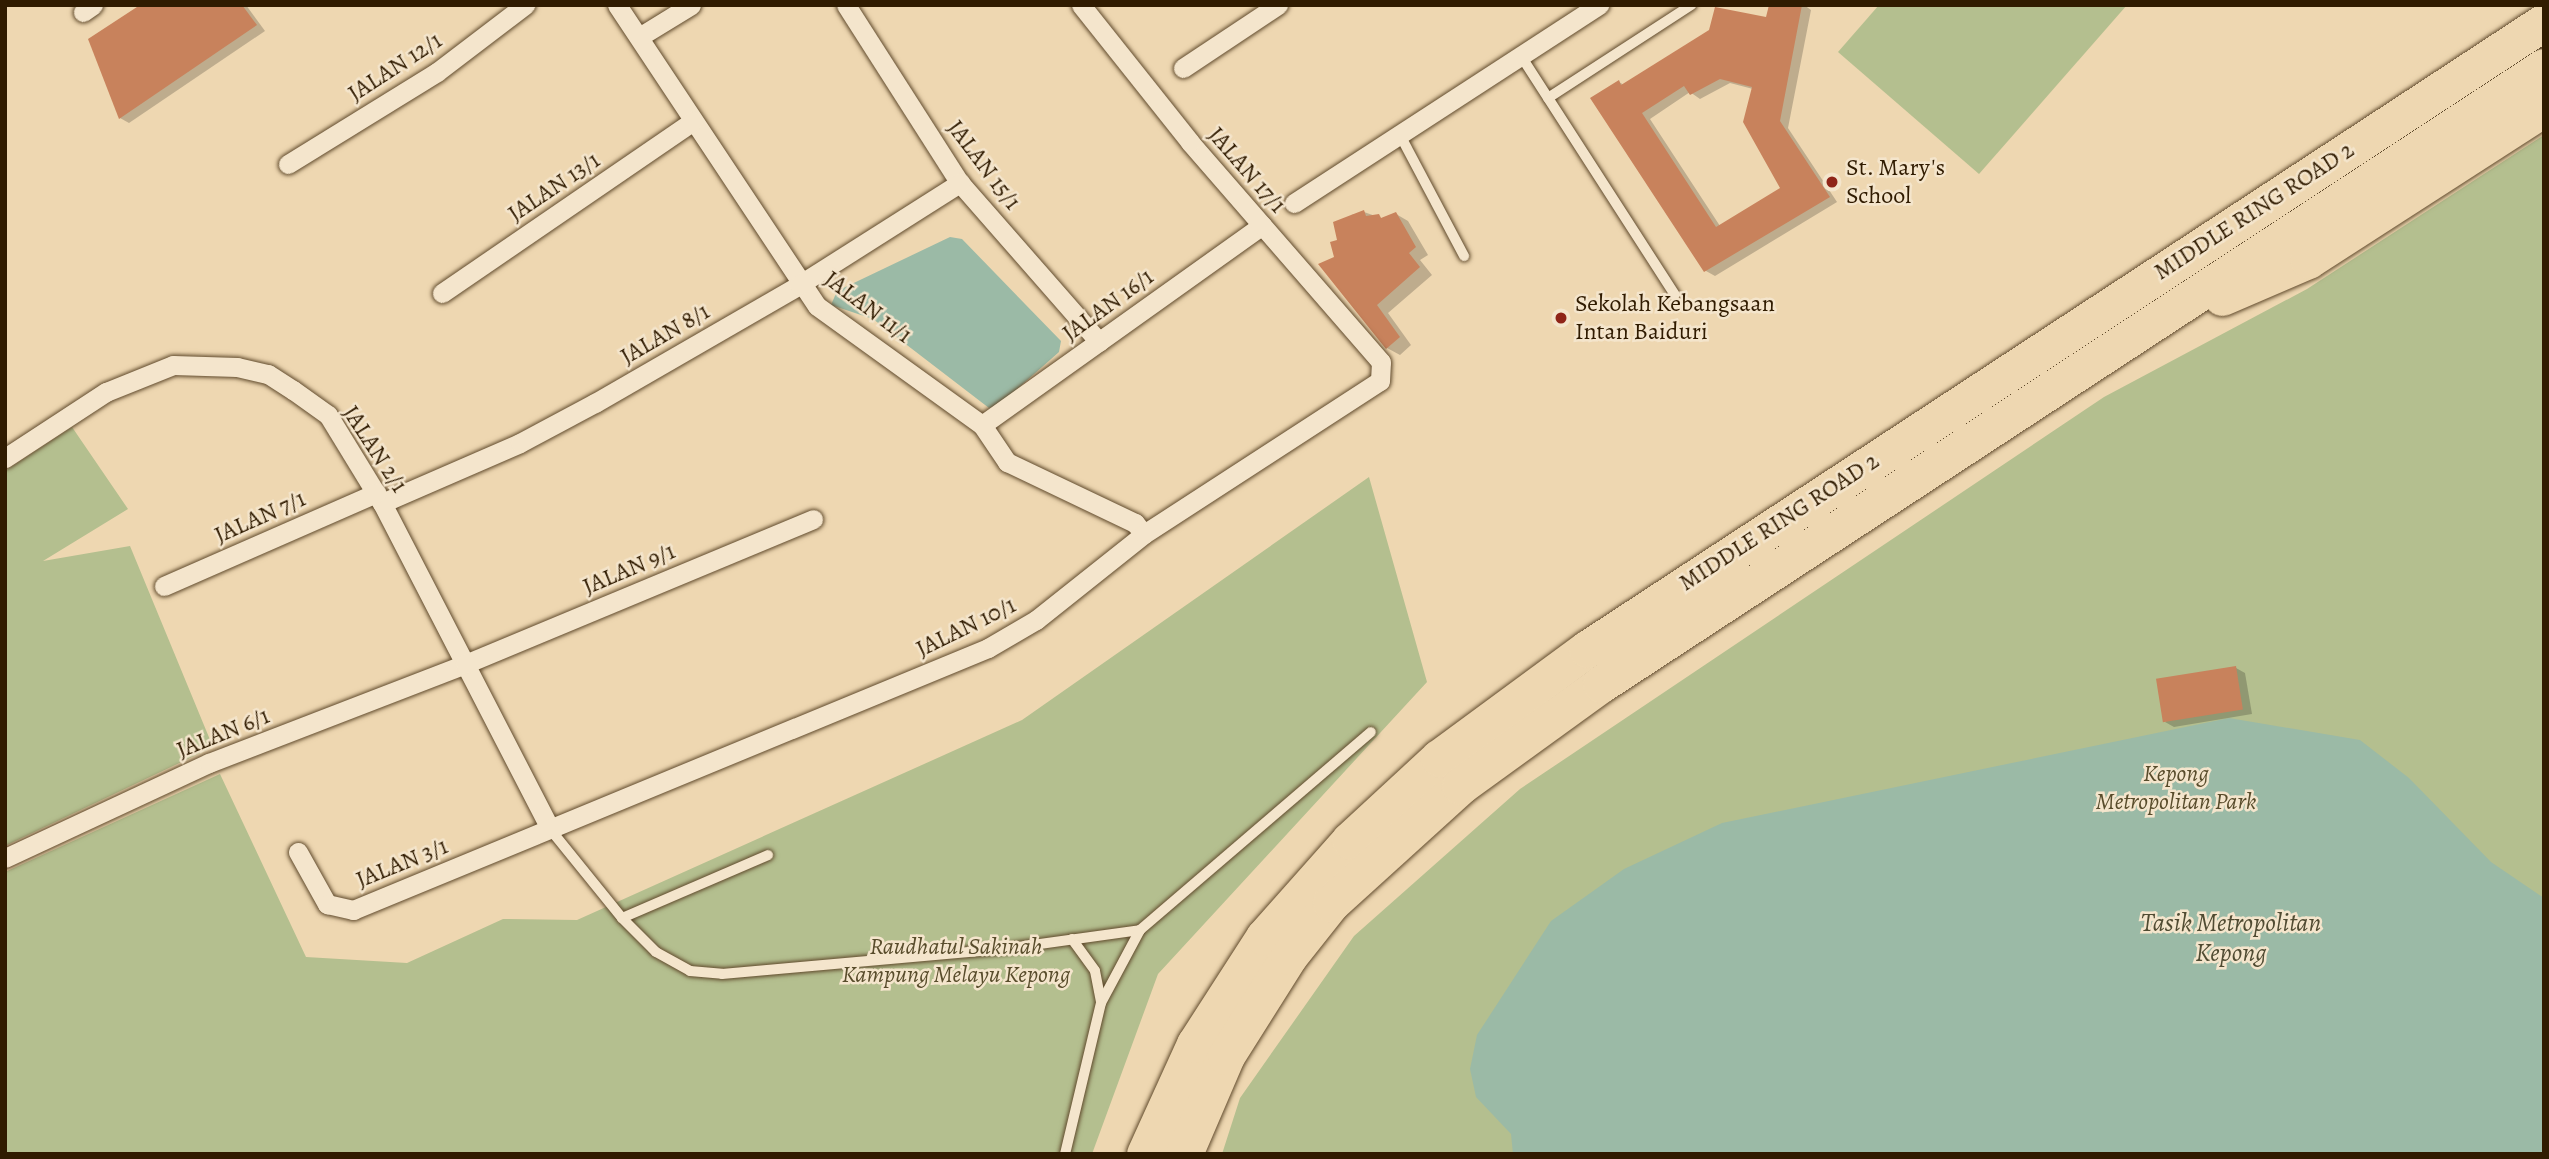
<!DOCTYPE html>
<style>
body{margin:0}
#map{position:relative;width:2549px;height:1159px;overflow:hidden;background:#eed7b1;font-family:Alegreya,serif}
div>[style]{position:absolute}
[style*='--x']{left:calc(var(--x)*1px);top:calc(var(--y)*1px);width:calc(var(--w)*1px);rotate:calc(var(--a)*1deg)}
.green>*{inset:0;background:#b4bf8f}
.water>*{inset:0;background:#9bbaa6}
.shadow>*{inset:0;background:#0003}
.building>*{inset:0;background:#c8825c;transform-origin:0 0}
.roads{filter:drop-shadow(0 0 2px #604a2c) drop-shadow(0 0 2px #604a2c)}
.lane>*{height:10px;margin:-5px;padding:0 5px;transform-origin:5px;border-radius:5px;background:#f4e5cc}
.street>*{height:19px;margin:-9.5px;padding:0 9.5px;transform-origin:9.5px;border-radius:9.5px;background:#f4e5cc}
.highway>*{height:37px;margin:-18.5px;padding:0 18.5px;transform-origin:18.5px;border-radius:18.5px;background:#eed7b1}
.dots>*{width:19px;height:19px;translate:-50% -50%;box-sizing:border-box;border:4px solid #f4e5cc;border-radius:50%}
span{translate:-50% -50%;white-space:nowrap;text-align:center;line-height:1.15;-webkit-text-stroke:5px #f4e5cc;paint-order:stroke}
.street-label{font-size:24px;color:#301b00}
.poi-label{font-size:24px;color:#301b00}
.left{translate:0 -50%;text-align:left}
.park-label{font-size:24px;color:#584c2b;font-style:italic}
.water-label{font-size:26px;color:#504b32;font-style:italic}
.frame{position:absolute;inset:0;border:7px solid #301b00;pointer-events:none}
</style>
<div id="map">
<div class="green">
<i style="clip-path:polygon(1879px 5px,2127px 5px,1979px 174px,1838px 52px)"></i>
<i style="clip-path:polygon(2544px 135px,2544px 1154px,1222px 1154px,1240px 1098px,1354px 936px,1520px 789px,2104px 397px,2307px 289px)"></i>
<i style="clip-path:polygon(72px 427px,128px 509px,43px 561px,130px 546px,213px 747px,5px 846px,5px 471px)"></i>
<i style="clip-path:polygon(1369px 477px,1427px 682px,1158px 974px,1092px 1154px,5px 1154px,5px 872px,220px 774px,306px 957px,407px 963px,503px 919px,577px 920px,1022px 720px)"></i>
</div>
<div class="water">
<i style="clip-path:polygon(950px 237px,962px 239px,1061px 341px,1059px 352px,998px 406px,989px 408px,873px 319px,831px 305px,837px 291px)"></i>
<i style="clip-path:polygon(2229px 718px,2360px 740px,2409px 778px,2491px 862px,2544px 898px,2544px 1154px,1513px 1154px,1511px 1134px,1476px 1097px,1470px 1069px,1477px 1035px,1551px 921px,1624px 869px,1722px 823px)"></i>
</div>
<div class="shadow">
<i style="clip-path:polygon(143px 5px,246px 5px,265px 31px,129px 123px,120px 118px)"></i>
<i style="clip-path:polygon(evenodd,1771px 5px,1804px 5px,1811px 10px,1788px 128px,1837px 202px,1715px 276px,1706px 271px,1593px 99px,1619px 82px,1624px 85px,1767px 19px,1771px 5px,1730px 83px,1753px 89px,1782px 188px,1720px 226px,1650px 119px,1690px 92px,1700px 99px,1730px 83px)"></i>
<i style="clip-path:polygon(1364px 212px,1384px 219px,1396px 214px,1408px 221px,1428px 255px,1420px 260px,1432px 275px,1388px 313px,1411px 345px,1400px 355px,1387px 348px,1336px 258px,1351px 215px)"></i>
<i style="clip-path:polygon(2236px 668px,2245px 673px,2252px 714px,2174px 727px,2165px 722px)"></i>
</div>
<div class="building">
<i style="clip-path:polygon(140px 5px,242px 5px,257px 25px,119px 119px,88px 39px)"></i>
<i style="clip-path:polygon(evenodd,1769px 5px,1802px 5px,1780px 121px,1830px 197px,1704px 272px,1590px 98px,1619px 80px,1621px 85px,1709px 30px,1715px 7px,1766px 17px,1769px 5px,1720px 79px,1752px 87px,1743px 122px,1780px 188px,1716px 227px,1642px 113px,1684px 86px,1690px 95px,1720px 79px)"></i>
<i style="clip-path:polygon(1364px 210px,1366px 216px,1379px 214px,1381px 218px,1396px 212px,1416px 247px,1409px 253px,1420px 267px,1377px 305px,1400px 337px,1386px 349px,1318px 264px,1334px 257px,1330px 242px,1337px 240px,1333px 222px)"></i>
<i style="left:2236px;top:666px;width:44px;height:81px;rotate:81deg"></i>
</div>
<div class="roads">
<div class="lane">
<i style="--x:1521;--y:56;--w:284;--a:57.2"></i>
<i style="--x:1548;--y:98;--w:171;--a:-33"></i>
<i style="--x:1400;--y:135;--w:137;--a:62.1"></i>
<i style="--x:550;--y:829;--w:114;--a:51"></i>
<i style="--x:622;--y:918;--w:48;--a:45"></i>
<i style="--x:656;--y:952;--w:39;--a:29"></i>
<i style="--x:690;--y:971;--w:32;--a:5"></i>
<i style="--x:722;--y:974;--w:290;--a:-5.1"></i>
<i style="--x:1011;--y:948;--w:130;--a:-7.9"></i>
<i style="--x:1140;--y:930;--w:304;--a:-40.6"></i>
<i style="--x:622;--y:918;--w:159;--a:-23.3"></i>
<i style="--x:1072;--y:939;--w:39;--a:54"></i>
<i style="--x:1095;--y:971;--w:32;--a:79"></i>
<i style="--x:1065;--y:1154;--w:155;--a:-76.6"></i>
<i style="--x:1101;--y:1003;--w:83;--a:-61.9"></i>
</div>
<div class="street">
<i style="--x:617;--y:5;--w:361;--a:56.4"></i>
<i style="--x:817;--y:306;--w:203;--a:35.8"></i>
<i style="--x:982;--y:425;--w:45;--a:56"></i>
<i style="--x:1007;--y:462;--w:142;--a:25.5"></i>
<i style="--x:1135;--y:523;--w:14;--a:51"></i>
<i style="--x:846;--y:5;--w:211;--a:57.4"></i>
<i style="--x:960;--y:183;--w:211;--a:48.8"></i>
<i style="--x:83;--y:12;--w:12;--a:-35"></i>
<i style="--x:639;--y:37;--w:61;--a:-31.6"></i>
<i style="--x:1183;--y:68;--w:114;--a:-33.6"></i>
<i style="--x:288;--y:164;--w:175;--a:-31.7"></i>
<i style="--x:437;--y:72;--w:111;--a:-37.3"></i>
<i style="--x:1294;--y:203;--w:364;--a:-33"></i>
<i style="--x:442;--y:293;--w:304;--a:-34.4"></i>
<i style="--x:982;--y:425;--w:344;--a:-35.5"></i>
<i style="--x:5;--y:458;--w:121;--a:-33.2"></i>
<i style="--x:106;--y:392;--w:72;--a:-21.9"></i>
<i style="--x:173;--y:365;--w:64;--a:1.8"></i>
<i style="--x:237;--y:367;--w:32;--a:13"></i>
<i style="--x:268;--y:374;--w:30;--a:33"></i>
<i style="--x:293;--y:390;--w:43;--a:35.5"></i>
<i style="--x:328;--y:415;--w:103;--a:58.5"></i>
<i style="--x:382;--y:503;--w:366;--a:62.7"></i>
<i style="--x:382;--y:503;--w:150;--a:-23.5"></i>
<i style="--x:520;--y:443;--w:85;--a:-28.1"></i>
<i style="--x:595;--y:403;--w:236;--a:-30"></i>
<i style="--x:799;--y:285;--w:191;--a:-32.4"></i>
<i style="--x:164;--y:586;--w:232;--a:-23.7"></i>
<i style="--x:298;--y:852;--w:60;--a:60.9"></i>
<i style="--x:327;--y:904;--w:27;--a:13"></i>
<i style="--x:353;--y:910;--w:687;--a:-22.42"></i>
<i style="--x:988;--y:648;--w:56;--a:-30.3"></i>
<i style="--x:1036;--y:620;--w:138;--a:-38.5"></i>
<i style="--x:1144;--y:534;--w:281;--a:-33"></i>
<i style="--x:1380;--y:381;--w:19;--a:-87"></i>
<i style="--x:1381;--y:362;--w:291;--a:-131"></i>
<i style="--x:1190;--y:142;--w:175;--a:-128.5"></i>
<i style="--x:5;--y:858;--w:225;--a:-25"></i>
<i style="--x:209;--y:763;--w:274;--a:-21.1"></i>
<i style="--x:465;--y:664;--w:377;--a:-22.6"></i>
</div>
<div class="highway">
<i style="--x:2222;--y:297;--w:94;--a:-23.3"></i>
<i style="--x:2308;--y:260;--w:281;--a:-32.8"></i>
<i style="--x:1145;--y:1154;--w:121;--a:-65.6"></i>
<i style="--x:1195;--y:1044;--w:127;--a:-57.2"></i>
<i style="--x:1264;--y:937;--w:130;--a:-48.4"></i>
<i style="--x:1350;--y:840;--w:121;--a:-42.7"></i>
<i style="--x:1439;--y:758;--w:184;--a:-36.4"></i>
<i style="--x:1587;--y:649;--w:1144;--a:-33.23"></i>
<i style="--x:1184;--y:1154;--w:107;--a:-66.8"></i>
<i style="--x:1226;--y:1056;--w:118;--a:-57.8"></i>
<i style="--x:1289;--y:956;--w:68;--a:-51.6"></i>
<i style="--x:1331;--y:903;--w:174;--a:-42.2"></i>
<i style="--x:1460;--y:786;--w:174;--a:-35.9"></i>
<i style="--x:1601;--y:684;--w:1127;--a:-33.2"></i>
</div>
</div>
<div class="dots">
<i style="left:1832px;top:182px;background:#8f2418"></i>
<i style="left:1561px;top:318px;background:#8f2418"></i>
</div>
<div class="street-label">
<span style="left:395px;top:67px;rotate:-33deg">JALAN 12/1</span>
<span style="left:984px;top:165px;rotate:53deg">JALAN 15/1</span>
<span style="left:1247px;top:170px;rotate:49deg">JALAN 17/1</span>
<span style="left:554px;top:187px;rotate:-34deg">JALAN 13/1</span>
<span style="left:2254px;top:211px;rotate:-33deg">MIDDLE RING ROAD 2</span>
<span style="left:1108px;top:305px;rotate:-36deg">JALAN 16/1</span>
<span style="left:868px;top:307px;rotate:37deg">JALAN 11/1</span>
<span style="left:665px;top:334px;rotate:-30deg">JALAN 8/1</span>
<span style="left:375px;top:449px;rotate:57deg">JALAN 2/1</span>
<span style="left:260px;top:517px;rotate:-24deg">JALAN 7/1</span>
<span style="left:1779px;top:522px;rotate:-33deg">MIDDLE RING ROAD 2</span>
<span style="left:629px;top:569px;rotate:-23deg">JALAN 9/1</span>
<span style="left:966px;top:627px;rotate:-26deg">JALAN 10/1</span>
<span style="left:223px;top:733px;rotate:-22deg">JALAN 6/1</span>
<span style="left:402px;top:863px;rotate:-22deg">JALAN 3/1</span>
</div>
<div class="poi-label">
<span class="left" style="left:1846px;top:182px">St. Mary's<br>School</span>
<span class="left" style="left:1575px;top:318px">Sekolah Kebangsaan<br>Intan Baiduri</span>
</div>
<div class="park-label">
<span style="left:2176px;top:788px">Kepong<br>Metropolitan Park</span>
<span style="left:956px;top:961px">Raudhatul Sakinah<br>Kampung Melayu Kepong</span>
</div>
<div class="water-label">
<span style="left:2231px;top:938px">Tasik Metropolitan<br>Kepong</span>
</div>
<div class="frame"></div>
</div>
